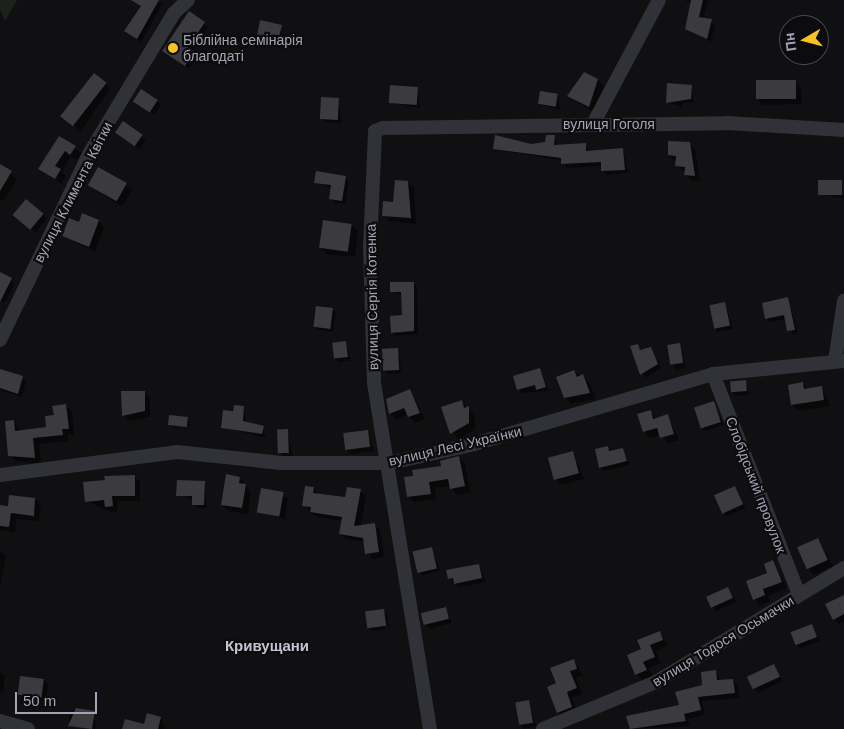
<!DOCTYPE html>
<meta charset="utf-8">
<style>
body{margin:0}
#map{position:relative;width:844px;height:729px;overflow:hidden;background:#101012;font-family:Helvetica,sans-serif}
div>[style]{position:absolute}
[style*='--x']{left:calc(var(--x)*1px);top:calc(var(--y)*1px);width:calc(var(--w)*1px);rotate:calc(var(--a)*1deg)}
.green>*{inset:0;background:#1b221c}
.shadow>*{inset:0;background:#0007;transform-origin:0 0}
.building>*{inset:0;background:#3a3a3f;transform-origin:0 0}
.minor>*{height:14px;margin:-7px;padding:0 7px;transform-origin:7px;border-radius:7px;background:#313237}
.dots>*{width:14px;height:14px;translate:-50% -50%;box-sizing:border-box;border:2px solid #0c0b0d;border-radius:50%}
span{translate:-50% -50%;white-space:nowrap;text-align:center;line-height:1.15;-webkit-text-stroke:4.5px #0c0b0d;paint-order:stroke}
.poi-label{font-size:14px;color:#a1a5b3}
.left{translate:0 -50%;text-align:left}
.street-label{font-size:14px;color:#a1a5b3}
.neighbourhood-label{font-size:15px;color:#c2c4cf;font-weight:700}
.north{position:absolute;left:779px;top:15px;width:50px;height:50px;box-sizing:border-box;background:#0c0b0d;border:1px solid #48494f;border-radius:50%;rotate:262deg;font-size:14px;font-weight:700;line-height:20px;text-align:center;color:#a1a5b3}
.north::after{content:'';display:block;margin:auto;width:18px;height:22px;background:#f8c222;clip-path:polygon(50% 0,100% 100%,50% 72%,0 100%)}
.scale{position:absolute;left:15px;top:692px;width:82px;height:22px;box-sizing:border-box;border:2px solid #a1a5b3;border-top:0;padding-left:6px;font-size:15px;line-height:18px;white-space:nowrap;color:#a1a5b3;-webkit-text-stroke:4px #0c0b0d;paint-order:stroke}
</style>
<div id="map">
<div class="green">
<i style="clip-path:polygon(0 0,17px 0,5px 21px,0 10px)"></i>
</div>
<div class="shadow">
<i style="clip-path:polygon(136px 0,163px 3px,141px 42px,126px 31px,142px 7px)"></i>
<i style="clip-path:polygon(708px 0,703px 19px,715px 24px,711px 42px,686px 28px,692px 3px,684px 0)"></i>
<i style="clip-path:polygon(189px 13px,208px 27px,192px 52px,197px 56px,189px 68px,163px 51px)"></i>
<i style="clip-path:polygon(281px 26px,283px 40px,274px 38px,272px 47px,257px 40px)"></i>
<i style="clip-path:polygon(598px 80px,604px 86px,595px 113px,568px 96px)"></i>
<i style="clip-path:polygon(795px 82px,801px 88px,802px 104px,763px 105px,757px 99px)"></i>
<i style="clip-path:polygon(106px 84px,110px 88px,81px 131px,68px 121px)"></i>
<i style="clip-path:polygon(691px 86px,694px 103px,683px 102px,682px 107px,667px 102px)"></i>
<i style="clip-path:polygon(417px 89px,420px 108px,390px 103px)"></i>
<i style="clip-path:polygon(558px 95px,560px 110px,539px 104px)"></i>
<i style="clip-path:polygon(339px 99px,341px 123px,325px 122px,321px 118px)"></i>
<i style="clip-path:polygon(157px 101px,161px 105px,154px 115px,135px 102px)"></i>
<i style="clip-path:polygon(123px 123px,146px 140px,140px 149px,121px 136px)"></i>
<i style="clip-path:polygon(59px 137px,81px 153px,77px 160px,71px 156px,62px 172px,66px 176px,61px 184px,40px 169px)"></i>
<i style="clip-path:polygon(554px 137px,558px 146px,585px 144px,589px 152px,623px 149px,628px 173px,606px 175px,602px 166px,567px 168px,563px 161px,495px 149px,546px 143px)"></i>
<i style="clip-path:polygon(689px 143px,695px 149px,700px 181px,692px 181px,669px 155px)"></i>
<i style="clip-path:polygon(0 165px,17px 179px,3px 201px,0 199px)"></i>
<i style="left:99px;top:168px;width:40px;height:20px;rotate:33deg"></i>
<i style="clip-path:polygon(345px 177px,349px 181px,345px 204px,334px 202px,332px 188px,316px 182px)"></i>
<i style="clip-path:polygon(841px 181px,844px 199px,820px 194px)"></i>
<i style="clip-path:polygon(407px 182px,414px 188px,416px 224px,389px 221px,383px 215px)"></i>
<i style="clip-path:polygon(27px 201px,47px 218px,36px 233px,19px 219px)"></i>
<i style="clip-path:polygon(98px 221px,104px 227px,95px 252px,63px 236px,80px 223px)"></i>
<i style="clip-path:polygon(324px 222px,352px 225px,358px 231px,355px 257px,327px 254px,321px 248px)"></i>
<i style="clip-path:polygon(0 273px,15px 283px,5px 303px,0 301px)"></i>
<i style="clip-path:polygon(414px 283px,417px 287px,418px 334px,396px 336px,392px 332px,403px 316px,403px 295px,391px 291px)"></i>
<i style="clip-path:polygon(788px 298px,798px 333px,793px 335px,786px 319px,770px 322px,766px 318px)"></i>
<i style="clip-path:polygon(725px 303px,733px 329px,718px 332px,714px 328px)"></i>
<i style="clip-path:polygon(332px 309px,336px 313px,333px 332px,318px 330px,314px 326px)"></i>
<i style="clip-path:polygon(346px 342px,351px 361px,339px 362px,335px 358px)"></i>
<i style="left:679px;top:344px;width:24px;height:11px;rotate:73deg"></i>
<i style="clip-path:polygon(637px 345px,642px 351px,651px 348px,661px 368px,645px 378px,632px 347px)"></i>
<i style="clip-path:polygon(398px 349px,402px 373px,388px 374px,384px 370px)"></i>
<i style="clip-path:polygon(540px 369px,549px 391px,522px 393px,518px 389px)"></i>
<i style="clip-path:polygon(0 370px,26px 381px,22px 397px,0 390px)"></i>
<i style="clip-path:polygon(573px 371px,589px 382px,596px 399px,571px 404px,565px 397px)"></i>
<i style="clip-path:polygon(745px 381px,750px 394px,736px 396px,732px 392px)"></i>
<i style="clip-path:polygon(803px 384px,809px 390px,822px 388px,830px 406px,799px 411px,792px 405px,789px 386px)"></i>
<i style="clip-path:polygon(410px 390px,425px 419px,415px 423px,408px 415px,396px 419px,390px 413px)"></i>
<i style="clip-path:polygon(144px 392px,150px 398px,150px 417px,129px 421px,123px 415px)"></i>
<i style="clip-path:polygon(461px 402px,475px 414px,475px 430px,457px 439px,443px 408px)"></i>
<i style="clip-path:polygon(714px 403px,724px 425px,705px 431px,701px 427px)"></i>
<i style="clip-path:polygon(66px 406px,72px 412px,74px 434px,68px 435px,68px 441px,39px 444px,41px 464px,16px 461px,10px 455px,14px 421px,20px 431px,47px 429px)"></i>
<i style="clip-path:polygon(244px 408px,246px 423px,263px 427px,266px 438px,222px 427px,224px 411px)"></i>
<i style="clip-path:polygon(650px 411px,657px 419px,668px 416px,679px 440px,668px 443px,661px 434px,650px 438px,644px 431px)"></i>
<i style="clip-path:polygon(188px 419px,191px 426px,172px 426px,191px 430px,173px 428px,169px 424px)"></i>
<i style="clip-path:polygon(287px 431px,293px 456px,284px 457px,280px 453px)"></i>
<i style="clip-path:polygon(368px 431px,374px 451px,350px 454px,346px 450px)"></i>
<i style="clip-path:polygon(623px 449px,630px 465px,604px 471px,600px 467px,596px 450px)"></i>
<i style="clip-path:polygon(573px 452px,584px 479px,561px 485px,555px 479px)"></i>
<i style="clip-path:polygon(459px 458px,465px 464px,471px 492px,457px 495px,451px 486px,435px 488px,436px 499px,414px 502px,408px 496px)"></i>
<i style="clip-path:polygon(135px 477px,140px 482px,140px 501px,117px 501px,118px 511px,111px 512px,86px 501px)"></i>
<i style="clip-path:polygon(240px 478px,251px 492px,248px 514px,228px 511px,222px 504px)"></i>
<i style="clip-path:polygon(204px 483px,207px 509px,197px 508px,193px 500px,178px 495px)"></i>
<i style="clip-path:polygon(735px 487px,746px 508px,727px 516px,723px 512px)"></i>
<i style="clip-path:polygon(314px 488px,319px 495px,346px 498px,360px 490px,366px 496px,360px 527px,375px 525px,380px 530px,384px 557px,372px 559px,364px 542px,346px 539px,340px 534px,343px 521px,317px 517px,309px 511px,304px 505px)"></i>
<i style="clip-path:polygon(262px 489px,288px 498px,285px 519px,259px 512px)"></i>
<i style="clip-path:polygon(35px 499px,41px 505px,39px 521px,16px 519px,15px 533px,0 530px,0 506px)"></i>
<i style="clip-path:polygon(818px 539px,833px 566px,814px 575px,808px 568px)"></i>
<i style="clip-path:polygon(432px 548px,440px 571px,422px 575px,418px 571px)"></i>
<i style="clip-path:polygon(0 551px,6px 555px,0 587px)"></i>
<i style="clip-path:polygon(773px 561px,787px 588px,768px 596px,770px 601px,760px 605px,754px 599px)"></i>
<i style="clip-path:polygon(479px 565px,486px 582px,459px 587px,449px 578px)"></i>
<i style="clip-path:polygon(728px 588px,736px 602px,716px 611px,708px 596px)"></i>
<i style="clip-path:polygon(844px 596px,844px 622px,839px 624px,834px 619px)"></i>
<i style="clip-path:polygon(445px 608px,452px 623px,430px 629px,426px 625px)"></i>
<i style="clip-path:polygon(383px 610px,387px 614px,389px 630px,383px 613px,385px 630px,372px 631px,368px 627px)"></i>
<i style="clip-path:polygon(812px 626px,820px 641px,800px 648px,796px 644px)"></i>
<i style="clip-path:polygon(659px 632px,668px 646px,656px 651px,661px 663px,648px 668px,652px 676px,643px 680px,637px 674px,643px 650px)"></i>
<i style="clip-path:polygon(574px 661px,583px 675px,576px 678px,582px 694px,572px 698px,578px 713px,564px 718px,558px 712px,558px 684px)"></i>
<i style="clip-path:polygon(773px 665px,783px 681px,758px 693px,754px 689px)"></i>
<i style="clip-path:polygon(0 672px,5px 676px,3px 693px,0 692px)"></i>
<i style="clip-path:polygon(716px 672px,721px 681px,733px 680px,738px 685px,739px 698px,702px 701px,705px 714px,688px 719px,690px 726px,631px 729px,628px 717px,680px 706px)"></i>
<i style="clip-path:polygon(44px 680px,48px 684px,46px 701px,19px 694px)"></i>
<i style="clip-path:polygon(528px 702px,536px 726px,524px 729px,520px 725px)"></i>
<i style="clip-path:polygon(94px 712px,96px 729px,69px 725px,70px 715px)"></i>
<i style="clip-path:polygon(161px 718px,165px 729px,123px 729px,145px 725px)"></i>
</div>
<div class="building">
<i style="clip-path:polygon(131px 0,159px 0,137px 39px,124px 31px,141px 6px)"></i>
<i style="clip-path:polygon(691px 0,703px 0,699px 17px,712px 19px,707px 39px,685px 29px)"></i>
<i style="clip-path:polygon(189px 11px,205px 22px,188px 48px,194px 51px,185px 66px,162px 51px)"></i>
<i style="clip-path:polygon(260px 20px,282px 25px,279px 37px,270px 35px,268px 44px,256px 41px)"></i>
<i style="clip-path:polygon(584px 72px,598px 79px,589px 107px,567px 96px)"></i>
<i style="left:94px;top:73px;width:16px;height:55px;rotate:38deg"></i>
<i style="left:796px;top:80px;width:19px;height:40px;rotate:90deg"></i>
<i style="clip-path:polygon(667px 83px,692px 85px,691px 99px,666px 103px)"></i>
<i style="left:390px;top:85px;width:28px;height:18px;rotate:4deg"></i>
<i style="left:141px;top:89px;width:20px;height:15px;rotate:33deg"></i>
<i style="left:540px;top:91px;width:18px;height:13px;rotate:9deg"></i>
<i style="left:321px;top:97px;width:18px;height:22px;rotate:3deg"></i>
<i style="left:123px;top:121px;width:24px;height:14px;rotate:35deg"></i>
<i style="clip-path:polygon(495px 135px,531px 144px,545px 142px,546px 135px,555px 135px,554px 145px,586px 143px,586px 151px,623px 148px,625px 170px,601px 171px,601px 162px,561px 164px,561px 158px,493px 149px)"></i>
<i style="clip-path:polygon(59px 136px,76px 146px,70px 155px,65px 151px,55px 166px,61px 169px,55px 179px,38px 169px)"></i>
<i style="clip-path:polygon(668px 141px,690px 142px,695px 176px,684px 175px,685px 167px,675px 166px,676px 156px,668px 155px)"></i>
<i style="clip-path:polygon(0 164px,12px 171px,0 191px)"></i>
<i style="left:98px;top:167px;width:33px;height:21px;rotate:29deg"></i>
<i style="clip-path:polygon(316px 171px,346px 176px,342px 201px,329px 199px,331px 185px,314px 183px)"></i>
<i style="clip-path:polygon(395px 180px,408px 181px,411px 218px,382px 216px,383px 201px,393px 202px)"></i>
<i style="left:818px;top:180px;width:24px;height:15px"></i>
<i style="left:26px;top:199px;width:23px;height:21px;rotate:40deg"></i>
<i style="clip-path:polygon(82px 213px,99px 220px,89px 247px,62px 236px,69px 218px,79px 222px)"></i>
<i style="left:323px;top:220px;width:29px;height:28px;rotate:8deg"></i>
<i style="clip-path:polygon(0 272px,12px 278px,0 302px)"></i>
<i style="clip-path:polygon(390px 282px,414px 282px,414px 331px,391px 333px,390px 316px,402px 315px,401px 292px,390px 292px)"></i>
<i style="clip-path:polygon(788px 297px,795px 330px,787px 331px,784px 315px,765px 319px,762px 303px)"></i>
<i style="left:725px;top:302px;width:24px;height:16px;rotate:78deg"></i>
<i style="left:316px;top:306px;width:17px;height:21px;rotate:7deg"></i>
<i style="left:346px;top:341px;width:16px;height:14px;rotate:83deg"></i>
<i style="left:680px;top:343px;width:20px;height:13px;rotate:81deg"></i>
<i style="clip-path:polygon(638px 344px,640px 350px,651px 347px,658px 364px,640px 375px,630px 346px)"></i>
<i style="left:398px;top:348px;width:22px;height:16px;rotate:87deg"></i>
<i style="clip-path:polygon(540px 368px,546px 387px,536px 390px,535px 385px,517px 390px,513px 376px)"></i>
<i style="clip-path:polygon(0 369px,23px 376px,18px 394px,0 388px)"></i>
<i style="clip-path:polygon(574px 370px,577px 377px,583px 374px,590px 393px,564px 398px,556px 377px)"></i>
<i style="left:746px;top:380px;width:11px;height:16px;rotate:85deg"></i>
<i style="clip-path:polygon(803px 382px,804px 389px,822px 386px,824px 400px,791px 405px,788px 385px)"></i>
<i style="clip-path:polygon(410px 389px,420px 413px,408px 417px,404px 408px,389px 414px,386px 399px)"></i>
<i style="clip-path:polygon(121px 391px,145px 391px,145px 411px,122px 416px)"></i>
<i style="clip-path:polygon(462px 400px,464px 408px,469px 406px,469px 423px,450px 434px,441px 407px)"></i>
<i style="left:714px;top:401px;width:22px;height:21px;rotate:72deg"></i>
<i style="clip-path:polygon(66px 404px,69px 429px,62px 429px,63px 435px,33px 438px,35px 458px,8px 456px,5px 421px,14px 420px,15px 431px,46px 427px,45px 416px,54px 415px,52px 406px)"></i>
<i style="clip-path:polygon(234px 405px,244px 406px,243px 421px,264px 426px,262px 434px,221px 428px,223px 410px,233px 411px)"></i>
<i style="clip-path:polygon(651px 410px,653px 419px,668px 414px,674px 434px,660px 438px,657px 428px,643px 432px,637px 414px)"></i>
<i style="left:169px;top:415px;width:19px;height:10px;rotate:6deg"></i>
<i style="left:288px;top:429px;width:24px;height:11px;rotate:88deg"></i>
<i style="left:368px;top:430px;width:17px;height:25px;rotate:83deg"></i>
<i style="clip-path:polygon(608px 446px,609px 451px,623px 448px,627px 461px,599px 468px,595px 449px)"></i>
<i style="left:573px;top:451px;width:23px;height:26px;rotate:75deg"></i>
<i style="clip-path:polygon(459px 456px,465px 486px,450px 489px,448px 479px,429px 482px,431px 494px,407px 497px,404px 477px,413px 476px,412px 470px,441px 466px,440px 461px)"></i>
<i style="clip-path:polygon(226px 474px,240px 477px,239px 483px,246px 484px,242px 508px,221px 505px)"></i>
<i style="clip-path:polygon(135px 475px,135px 496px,112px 496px,113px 506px,105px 507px,104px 500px,85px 502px,83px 482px,105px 480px,104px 476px)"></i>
<i style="clip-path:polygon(177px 480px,205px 481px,204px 505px,192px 505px,192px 496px,176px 496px)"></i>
<i style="clip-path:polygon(305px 486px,314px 487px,313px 493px,345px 497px,347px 487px,361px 489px,354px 526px,375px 523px,379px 552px,365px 554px,363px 538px,339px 534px,342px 517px,310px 512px,311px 507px,302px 506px)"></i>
<i style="left:735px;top:486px;width:20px;height:23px;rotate:66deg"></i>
<i style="left:261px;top:488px;width:23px;height:25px;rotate:10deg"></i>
<i style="clip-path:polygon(9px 495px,35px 498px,34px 516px,11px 513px,9px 527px,0 526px,0 505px,8px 506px)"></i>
<i style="left:818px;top:538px;width:24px;height:23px;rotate:66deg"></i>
<i style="left:432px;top:547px;width:22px;height:20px;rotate:77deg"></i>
<i style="clip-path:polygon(773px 560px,782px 582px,763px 589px,765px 595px,753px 600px,746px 581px,767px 573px,764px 564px)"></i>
<i style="clip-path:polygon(479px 564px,482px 578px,454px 584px,453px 578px,448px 579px,446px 570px)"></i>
<i style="left:728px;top:587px;width:12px;height:24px;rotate:66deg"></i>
<i style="clip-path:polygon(844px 595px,844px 614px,833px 620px,825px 604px)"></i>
<i style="left:446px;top:607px;width:12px;height:26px;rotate:76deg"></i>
<i style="left:384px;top:609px;width:17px;height:19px;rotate:83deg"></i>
<i style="left:812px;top:624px;width:14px;height:23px;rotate:69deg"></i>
<i style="clip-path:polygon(660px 631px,663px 640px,650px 645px,655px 657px,643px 662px,647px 670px,635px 675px,627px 655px,641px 649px,637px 640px)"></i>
<i style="clip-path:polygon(574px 659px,577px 669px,570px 671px,577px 688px,567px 692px,572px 707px,557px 713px,547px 687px,556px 683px,550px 668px)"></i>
<i style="left:774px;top:664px;width:14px;height:30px;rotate:65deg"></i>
<i style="clip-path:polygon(716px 670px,717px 680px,733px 679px,735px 693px,698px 697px,701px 710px,684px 714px,686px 721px,630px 729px,626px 716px,679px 705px,675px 692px,702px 685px,701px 672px)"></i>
<i style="left:20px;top:676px;width:24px;height:19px;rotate:7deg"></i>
<i style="left:529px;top:700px;width:23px;height:14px;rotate:80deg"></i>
<i style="clip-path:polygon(76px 708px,95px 711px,92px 729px,68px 726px)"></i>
<i style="clip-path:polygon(147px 713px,161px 717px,158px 729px,122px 729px,125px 719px,144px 724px)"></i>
</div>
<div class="minor">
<i style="--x:593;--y:124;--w:140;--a:-62"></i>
<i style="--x:0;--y:340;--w:206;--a:-64.4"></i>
<i style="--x:89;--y:154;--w:165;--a:-58.9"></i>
<i style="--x:174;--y:13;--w:19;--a:-43"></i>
<i style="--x:835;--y:361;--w:61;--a:-81.5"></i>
<i style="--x:713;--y:374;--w:237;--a:68.7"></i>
<i style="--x:0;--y:475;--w:178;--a:-7.4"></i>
<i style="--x:177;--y:452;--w:105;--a:6"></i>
<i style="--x:281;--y:463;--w:109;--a:0"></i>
<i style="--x:390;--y:463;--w:86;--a:-12.7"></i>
<i style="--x:474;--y:444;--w:249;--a:-16.3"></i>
<i style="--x:713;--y:374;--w:132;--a:-5.7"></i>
<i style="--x:0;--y:721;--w:29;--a:16"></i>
<i style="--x:430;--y:729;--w:351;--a:-99.2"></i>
<i style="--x:374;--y:382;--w:135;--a:-91.7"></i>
<i style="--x:370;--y:247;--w:116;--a:-87.5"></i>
<i style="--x:375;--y:131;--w:9;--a:-21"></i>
<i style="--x:383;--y:128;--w:344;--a:-0.8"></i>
<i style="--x:727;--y:123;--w:117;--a:3.4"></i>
<i style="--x:543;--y:729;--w:122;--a:-22.6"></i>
<i style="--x:656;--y:682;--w:220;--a:-31.2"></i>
</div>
<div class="dots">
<i style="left:173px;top:48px;background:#f8c222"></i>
</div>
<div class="poi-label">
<span class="left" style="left:183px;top:48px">Біблійна семінарія<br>благодаті</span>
</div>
<div class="street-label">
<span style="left:609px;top:124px">вулиця Гоголя</span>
<span style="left:73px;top:192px;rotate:-63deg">вулиця Климента Квітки</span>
<span style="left:372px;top:297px;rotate:-91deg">вулиця Сергія Котенка</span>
<span style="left:455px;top:446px;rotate:-13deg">вулиця Лесі Українки</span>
<span style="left:756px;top:485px;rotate:69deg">Слобідський провулок</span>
<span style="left:723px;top:641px;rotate:-31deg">вулиця Тодося Осьмачки</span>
</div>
<div class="neighbourhood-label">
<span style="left:267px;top:646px">Кривущани</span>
</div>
<div class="north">Пн</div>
<div class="scale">50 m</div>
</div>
